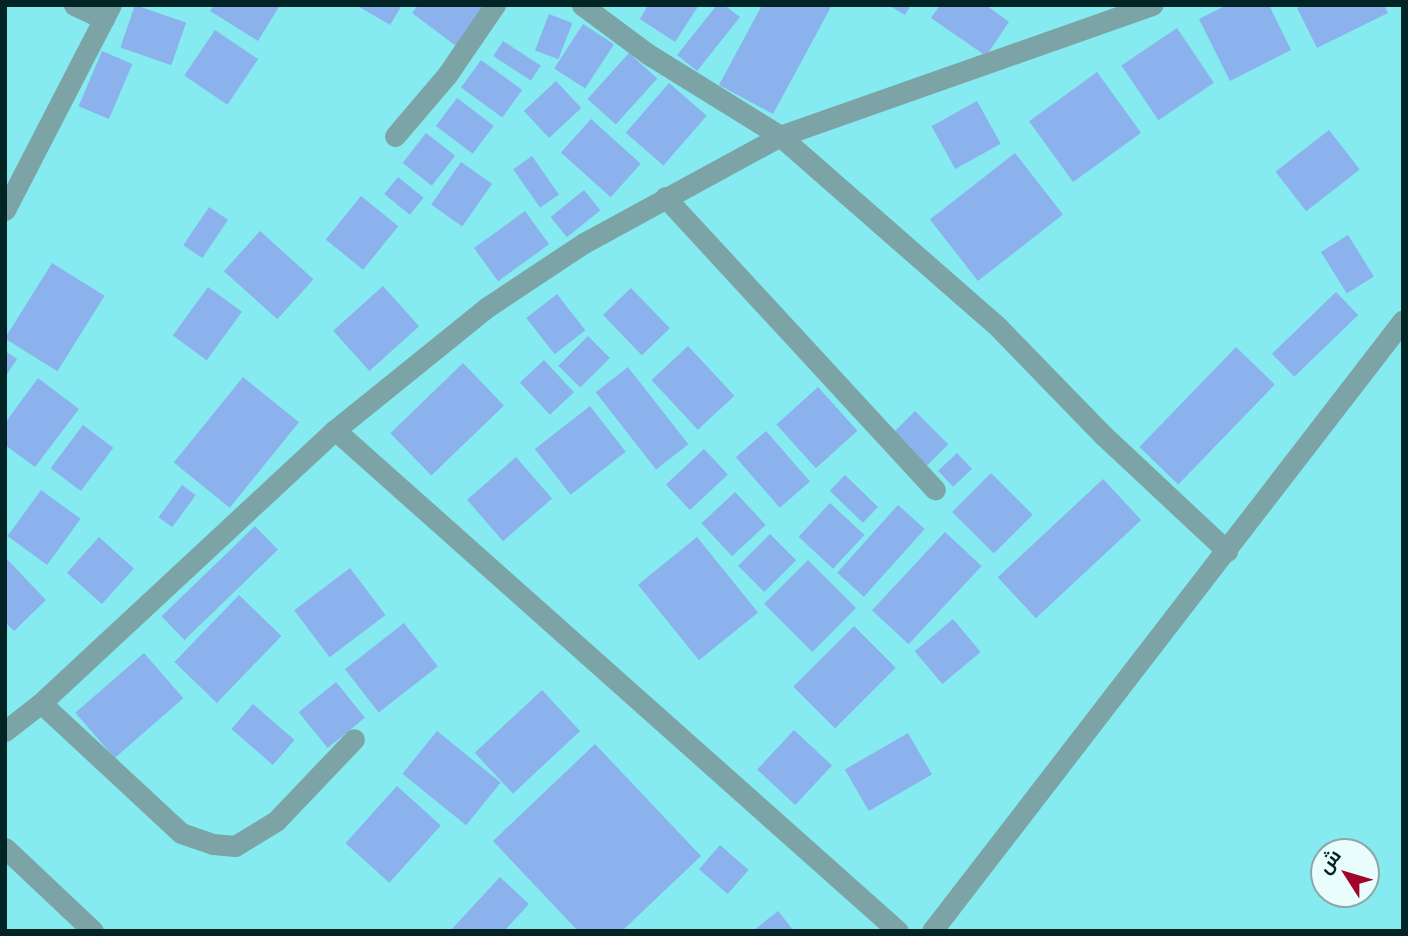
<!DOCTYPE html>
<meta charset="utf-8">
<style>
body{margin:0}
#map{position:relative;width:1408px;height:936px;overflow:hidden;background:#85ebf0;font-family:"Nunito Sans",Cairo,sans-serif}
div>[style]{position:absolute}
[style*='--x']{left:calc(var(--x)*1px);top:calc(var(--y)*1px);width:calc(var(--w)*1px);rotate:calc(var(--a)*1deg)}
.building>*{inset:0;background:#8cb2ed;transform-origin:0 0}
.minor>*{height:21px;margin:-10.5px;padding:0 10.5px;transform-origin:10.5px;border-radius:10.5px;background:#7ca4a6}
.tertiary>*{height:21px;margin:-10.5px;padding:0 10.5px;transform-origin:10.5px;border-radius:10.5px;background:#7ca4a6}
span{translate:-50% -50%;white-space:nowrap;text-align:center;line-height:1.15;-webkit-text-stroke:5px #eafdfd;paint-order:stroke}
.frame{position:absolute;inset:0;border:7px solid #022425;pointer-events:none}
.north{position:absolute;left:1310px;top:838px;width:70px;height:70px;box-sizing:border-box;background:#eafdfd;border:2px solid #8da6a7;border-radius:50%;rotate:307deg;font-size:19px;font-weight:700;line-height:28px;text-align:center;color:#022425}
.north::after{content:'';display:block;margin:auto;width:24px;height:32px;background:#a3052a;clip-path:polygon(50% 0,100% 100%,50% 72%,0 100%)}
</style>
<div id="map">
<div class="building">
<i style="left:135px;top:5px;width:54px;height:45px;rotate:19deg"></i>
<i style="clip-path:polygon(214px 5px,280px 5px,258px 41px,210px 11px)"></i>
<i style="clip-path:polygon(356px 5px,402px 5px,390px 25px)"></i>
<i style="clip-path:polygon(418px 5px,480px 5px,485px 8px,456px 46px,412px 13px)"></i>
<i style="clip-path:polygon(648px 5px,699px 5px,675px 42px,640px 19px)"></i>
<i style="clip-path:polygon(717px 5px,724px 5px,740px 17px,697px 71px,677px 55px)"></i>
<i style="clip-path:polygon(762px 5px,832px 5px,773px 114px,719px 85px)"></i>
<i style="clip-path:polygon(888px 5px,911px 5px,905px 15px)"></i>
<i style="clip-path:polygon(940px 5px,986px 5px,1009px 22px,986px 56px,931px 18px)"></i>
<i style="clip-path:polygon(1227px 5px,1269px 5px,1291px 50px,1230px 81px,1199px 19px)"></i>
<i style="clip-path:polygon(1304px 5px,1384px 5px,1388px 13px,1317px 48px,1297px 8px)"></i>
<i style="left:549px;top:14px;width:25px;height:39px;rotate:21deg"></i>
<i style="left:583px;top:24px;width:37px;height:53px;rotate:33deg"></i>
<i style="left:1177px;top:28px;width:66px;height:67px;rotate:56deg"></i>
<i style="left:215px;top:30px;width:52px;height:55px;rotate:34deg"></i>
<i style="left:503px;top:41px;width:45px;height:18px;rotate:33deg"></i>
<i style="left:102px;top:51px;width:33px;height:60px;rotate:23deg"></i>
<i style="left:629px;top:53px;width:38px;height:62px;rotate:42deg"></i>
<i style="left:481px;top:60px;width:51px;height:34px;rotate:36deg"></i>
<i style="left:1097px;top:72px;width:75px;height:84px;rotate:54deg"></i>
<i style="left:556px;top:81px;width:37px;height:44px;rotate:47deg"></i>
<i style="left:669px;top:83px;width:50px;height:66px;rotate:41deg"></i>
<i style="left:457px;top:98px;width:46px;height:35px;rotate:37deg"></i>
<i style="left:977px;top:101px;width:49px;height:52px;rotate:61deg"></i>
<i style="left:591px;top:119px;width:67px;height:45px;rotate:42deg"></i>
<i style="left:1329px;top:130px;width:50px;height:68px;rotate:52deg"></i>
<i style="left:426px;top:133px;width:37px;height:38px;rotate:38deg"></i>
<i style="left:1015px;top:153px;width:78px;height:108px;rotate:52deg"></i>
<i style="left:532px;top:156px;width:47px;height:23px;rotate:55deg"></i>
<i style="left:461px;top:162px;width:38px;height:52px;rotate:35deg"></i>
<i style="left:398px;top:177px;width:33px;height:22px;rotate:39deg"></i>
<i style="left:584px;top:190px;width:26px;height:43px;rotate:51deg"></i>
<i style="left:361px;top:196px;width:48px;height:56px;rotate:39deg"></i>
<i style="left:209px;top:207px;width:23px;height:46px;rotate:34deg"></i>
<i style="left:525px;top:211px;width:41px;height:63px;rotate:54deg"></i>
<i style="left:260px;top:231px;width:72px;height:54px;rotate:42deg"></i>
<i style="left:1348px;top:235px;width:49px;height:32px;rotate:58deg"></i>
<i style="left:52px;top:263px;width:62px;height:89px;rotate:32deg"></i>
<i style="left:383px;top:286px;width:54px;height:67px;rotate:48deg"></i>
<i style="left:208px;top:287px;width:42px;height:60px;rotate:36deg"></i>
<i style="left:631px;top:288px;width:56px;height:39px;rotate:46deg"></i>
<i style="left:1336px;top:292px;width:32px;height:89px;rotate:46deg"></i>
<i style="left:557px;top:294px;width:46px;height:39px;rotate:52deg"></i>
<i style="left:588px;top:336px;width:31px;height:42px;rotate:45deg"></i>
<i style="left:688px;top:346px;width:68px;height:50px;rotate:47deg"></i>
<i style="left:1236px;top:347px;width:54px;height:139px;rotate:44deg"></i>
<i style="clip-path:polygon(5px 351px,17px 359px,7px 374px,5px 373px)"></i>
<i style="left:544px;top:360px;width:44px;height:33px;rotate:47deg"></i>
<i style="left:463px;top:363px;width:59px;height:101px;rotate:46deg"></i>
<i style="left:628px;top:367px;width:98px;height:41px;rotate:52deg"></i>
<i style="left:243px;top:377px;width:72px;height:110px;rotate:39deg"></i>
<i style="clip-path:polygon(38px 378px,79px 409px,35px 467px,5px 445px,5px 423px)"></i>
<i style="left:818px;top:387px;width:59px;height:56px;rotate:48deg"></i>
<i style="left:590px;top:406px;width:58px;height:70px;rotate:52deg"></i>
<i style="left:915px;top:411px;width:47px;height:35px;rotate:45deg"></i>
<i style="left:83px;top:425px;width:38px;height:54px;rotate:37deg"></i>
<i style="left:766px;top:431px;width:67px;height:40px;rotate:49deg"></i>
<i style="left:704px;top:449px;width:35px;height:52px;rotate:47deg"></i>
<i style="left:957px;top:453px;width:22px;height:26px;rotate:47deg"></i>
<i style="left:516px;top:457px;width:55px;height:65px;rotate:49deg"></i>
<i style="left:991px;top:473px;width:59px;height:55px;rotate:45deg"></i>
<i style="left:845px;top:475px;width:46px;height:22px;rotate:44deg"></i>
<i style="left:1103px;top:479px;width:56px;height:144px;rotate:47deg"></i>
<i style="left:182px;top:485px;width:17px;height:40px;rotate:36deg"></i>
<i style="left:41px;top:490px;width:49px;height:57px;rotate:36deg"></i>
<i style="left:735px;top:492px;width:45px;height:46px;rotate:47deg"></i>
<i style="left:830px;top:503px;width:47px;height:46px;rotate:43deg"></i>
<i style="left:898px;top:505px;width:36px;height:91px;rotate:42deg"></i>
<i style="left:255px;top:526px;width:33px;height:130px;rotate:46deg"></i>
<i style="left:945px;top:532px;width:50px;height:107px;rotate:43deg"></i>
<i style="left:770px;top:534px;width:37px;height:45px;rotate:45deg"></i>
<i style="left:99px;top:537px;width:47px;height:48px;rotate:42deg"></i>
<i style="left:697px;top:537px;width:97px;height:76px;rotate:51deg"></i>
<i style="clip-path:polygon(5px 557px,46px 600px,14px 631px,5px 622px)"></i>
<i style="left:808px;top:560px;width:68px;height:62px;rotate:45deg"></i>
<i style="left:350px;top:568px;width:59px;height:70px;rotate:53deg"></i>
<i style="left:239px;top:595px;width:59px;height:93px;rotate:44deg"></i>
<i style="left:953px;top:619px;width:43px;height:50px;rotate:50deg"></i>
<i style="left:404px;top:623px;width:55px;height:75px;rotate:52deg"></i>
<i style="left:854px;top:626px;width:59px;height:86px;rotate:45deg"></i>
<i style="left:144px;top:653px;width:60px;height:91px;rotate:49deg"></i>
<i style="left:336px;top:682px;width:46px;height:48px;rotate:51deg"></i>
<i style="left:542px;top:690px;width:56px;height:92px;rotate:47deg"></i>
<i style="left:253px;top:704px;width:55px;height:33px;rotate:41deg"></i>
<i style="left:794px;top:730px;width:52px;height:54px;rotate:43deg"></i>
<i style="left:437px;top:731px;width:82px;height:55px;rotate:39deg"></i>
<i style="left:908px;top:733px;width:48px;height:73px;rotate:60deg"></i>
<i style="clip-path:polygon(595px 744px,701px 856px,622px 931px,578px 931px,493px 841px)"></i>
<i style="left:397px;top:786px;width:59px;height:77px;rotate:42deg"></i>
<i style="left:720px;top:845px;width:38px;height:32px;rotate:41deg"></i>
<i style="clip-path:polygon(500px 877px,529px 904px,504px 931px,450px 931px)"></i>
<i style="clip-path:polygon(778px 911px,794px 931px,753px 931px)"></i>
</div>
<div class="minor">
<i style="--x:74;--y:5;--w:33;--a:25"></i>
<i style="--x:582;--y:5;--w:82;--a:36.6"></i>
<i style="--x:648;--y:54;--w:155;--a:31.8"></i>
<i style="--x:780;--y:136;--w:291;--a:41.2"></i>
<i style="--x:999;--y:328;--w:149;--a:45.8"></i>
<i style="--x:1103;--y:435;--w:170;--a:43.1"></i>
<i style="--x:395;--y:136;--w:80;--a:-49.6"></i>
<i style="--x:447;--y:75;--w:85;--a:-55.6"></i>
<i style="--x:665;--y:197;--w:398;--a:47.3"></i>
<i style="--x:335;--y:430;--w:754;--a:41.67"></i>
<i style="--x:41;--y:703;--w:191;--a:42.9"></i>
<i style="--x:181;--y:833;--w:34;--a:19"></i>
<i style="--x:213;--y:844;--w:22;--a:5"></i>
<i style="--x:235;--y:846;--w:48;--a:-31.4"></i>
<i style="--x:276;--y:821;--w:113;--a:-46.4"></i>
<i style="--x:5;--y:731;--w:46;--a:-37.9"></i>
<i style="--x:41;--y:703;--w:401;--a:-42.9"></i>
<i style="--x:335;--y:430;--w:194;--a:-38.9"></i>
<i style="--x:486;--y:308;--w:118;--a:-33.6"></i>
<i style="--x:584;--y:243;--w:223;--a:-28.6"></i>
<i style="--x:780;--y:136;--w:395;--a:-19.4"></i>
<i style="--x:5;--y:848;--w:121;--a:43.3"></i>
<i style="--x:932;--y:931;--w:771;--a:-52.37"></i>
</div>
<div class="tertiary">
<i style="--x:5;--y:210;--w:231;--a:-62.7"></i>
</div>
<div class="frame"></div>
<div class="north">ش</div>
</div>
